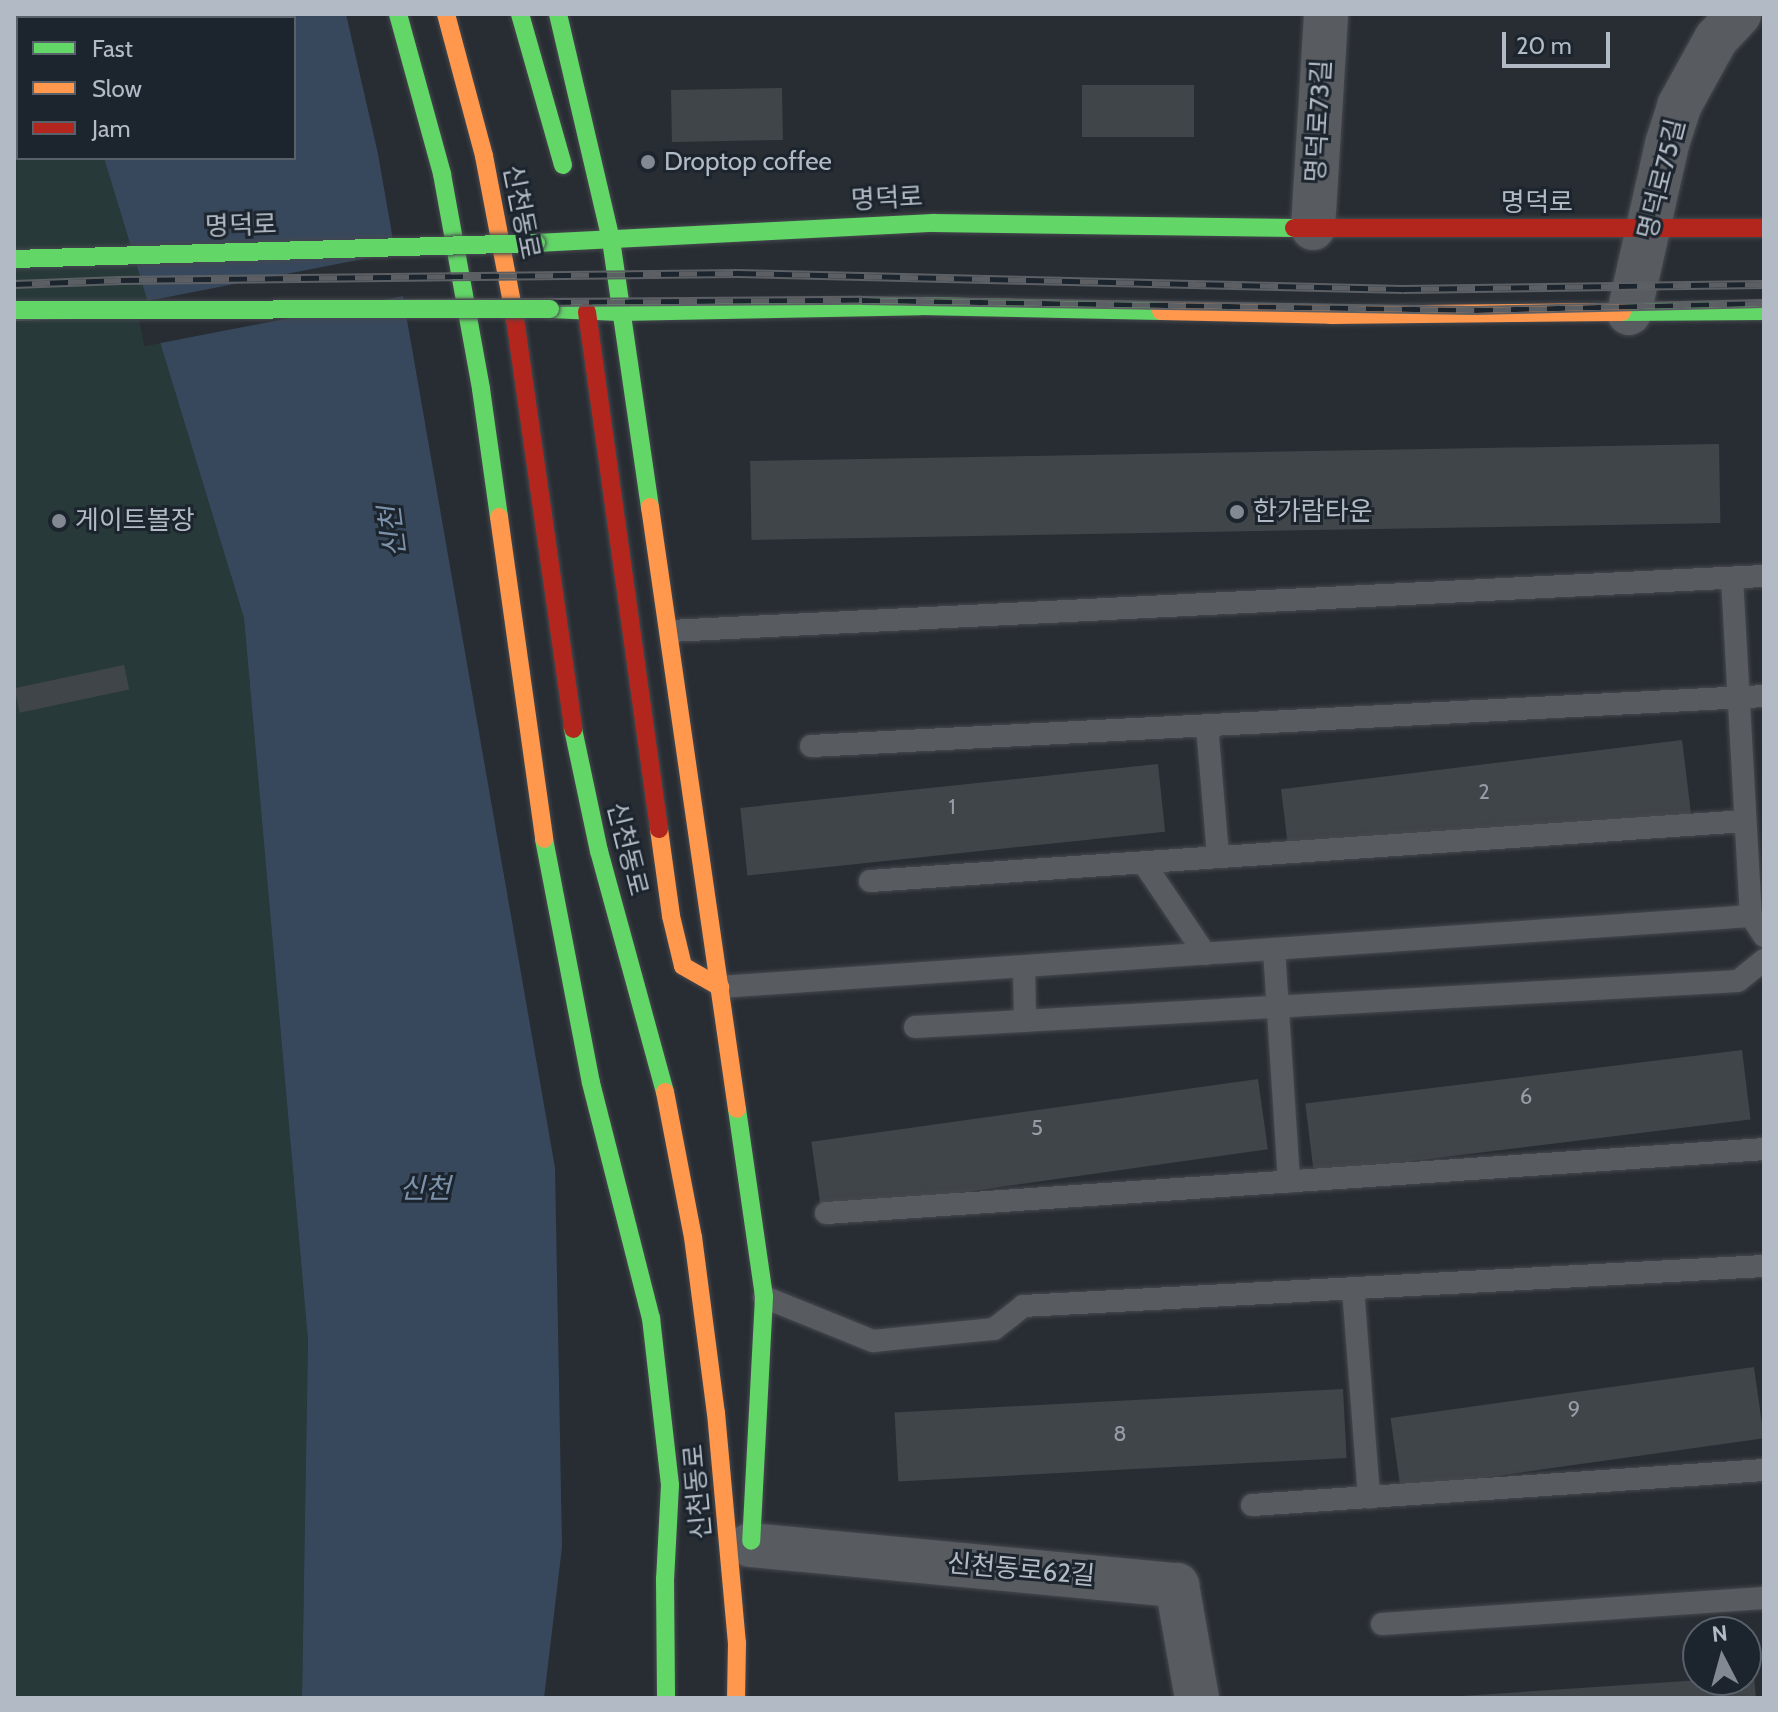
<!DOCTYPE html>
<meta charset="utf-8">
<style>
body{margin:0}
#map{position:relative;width:1778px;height:1712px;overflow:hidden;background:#282d33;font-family:Cabin,"Noto Sans KR",sans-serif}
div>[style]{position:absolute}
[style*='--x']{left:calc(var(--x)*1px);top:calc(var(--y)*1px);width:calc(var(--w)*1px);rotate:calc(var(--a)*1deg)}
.green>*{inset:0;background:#28393a}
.water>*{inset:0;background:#38485c}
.pier>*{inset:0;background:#282d33;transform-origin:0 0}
.building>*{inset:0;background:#40454a;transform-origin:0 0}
.roads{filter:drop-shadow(0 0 2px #46494e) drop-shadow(0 0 2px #46494e)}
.lane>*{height:22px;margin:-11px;padding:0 11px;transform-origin:11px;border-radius:11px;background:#585c61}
.street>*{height:44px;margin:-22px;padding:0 22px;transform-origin:22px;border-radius:22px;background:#585c61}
.fast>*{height:18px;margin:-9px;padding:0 9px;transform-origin:9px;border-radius:9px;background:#63d668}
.slow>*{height:18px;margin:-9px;padding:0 9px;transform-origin:9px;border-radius:9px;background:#ff974d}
.jam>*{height:18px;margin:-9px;padding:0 9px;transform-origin:9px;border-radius:9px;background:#b3261e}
.rail>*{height:9px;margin-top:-4.5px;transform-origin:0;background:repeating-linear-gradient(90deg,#1c242d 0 18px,#5c6065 0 36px);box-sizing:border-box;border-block:2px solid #5c6065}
.bridges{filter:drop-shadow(0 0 2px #46494e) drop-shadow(0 0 2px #46494e)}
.fast-bridge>*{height:18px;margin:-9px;padding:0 9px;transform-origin:9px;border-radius:9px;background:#63d668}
.dots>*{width:22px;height:22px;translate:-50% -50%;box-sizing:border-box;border:4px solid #1c242d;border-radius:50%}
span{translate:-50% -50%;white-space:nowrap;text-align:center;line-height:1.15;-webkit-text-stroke:6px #1c242d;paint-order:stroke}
.number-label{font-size:22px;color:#969da6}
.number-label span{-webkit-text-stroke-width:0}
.street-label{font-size:26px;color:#b2bac5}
.poi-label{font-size:26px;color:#b2bac5}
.left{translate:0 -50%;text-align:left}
.water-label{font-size:28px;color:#7c91aa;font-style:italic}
.frame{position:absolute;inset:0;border:16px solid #b2bac5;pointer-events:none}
.legend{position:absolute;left:16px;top:16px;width:280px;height:144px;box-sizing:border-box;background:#1c242d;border:2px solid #58606a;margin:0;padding:10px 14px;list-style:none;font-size:24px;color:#b2bac5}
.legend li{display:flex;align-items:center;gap:16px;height:40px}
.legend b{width:40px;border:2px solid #58606a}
.north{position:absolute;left:1682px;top:1616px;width:80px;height:80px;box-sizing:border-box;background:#1c242d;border:2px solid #58606a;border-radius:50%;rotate:354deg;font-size:22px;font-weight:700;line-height:32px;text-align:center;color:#b2bac5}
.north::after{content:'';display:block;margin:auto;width:28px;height:36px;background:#828992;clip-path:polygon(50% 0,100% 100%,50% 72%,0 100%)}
.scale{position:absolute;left:1502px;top:32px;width:108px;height:36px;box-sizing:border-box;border:4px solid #b2bac5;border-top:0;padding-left:10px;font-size:24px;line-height:28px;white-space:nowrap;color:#b2bac5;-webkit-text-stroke:6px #1c242d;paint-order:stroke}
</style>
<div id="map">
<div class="green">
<i style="clip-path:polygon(14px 14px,58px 14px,59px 18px,18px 18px,18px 158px,104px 158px,244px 618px,308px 1340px,302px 1698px,14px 1698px)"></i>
</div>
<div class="water">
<i style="clip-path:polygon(58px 14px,346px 14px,378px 154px,555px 1168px,562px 1547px,544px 1698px,302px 1698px,308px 1340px,244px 618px,104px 158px,294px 158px,294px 18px,59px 18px)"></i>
</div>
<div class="pier">
<i style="left:399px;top:252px;width:44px;height:268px;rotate:79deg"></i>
</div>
<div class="building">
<i style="left:1194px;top:85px;width:52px;height:112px;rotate:90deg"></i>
<i style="left:782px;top:88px;width:52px;height:111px;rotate:89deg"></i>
<i style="left:1719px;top:444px;width:79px;height:969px;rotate:89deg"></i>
<i style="left:124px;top:665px;width:25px;height:112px;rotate:78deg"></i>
<i style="left:1682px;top:740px;width:75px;height:404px;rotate:83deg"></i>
<i style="left:1158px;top:764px;width:68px;height:420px;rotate:84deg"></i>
<i style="left:1742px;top:1050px;width:70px;height:440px;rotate:83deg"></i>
<i style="left:1258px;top:1079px;width:71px;height:451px;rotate:82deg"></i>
<i style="left:1754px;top:1367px;width:72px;height:367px;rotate:82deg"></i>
<i style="left:1343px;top:1389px;width:69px;height:449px;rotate:87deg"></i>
<i style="clip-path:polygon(1746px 1677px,1754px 1677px,1756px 1698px,1431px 1698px)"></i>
</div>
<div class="roads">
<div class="lane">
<i style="--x:1732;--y:578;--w:339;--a:86.8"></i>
<i style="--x:1751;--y:916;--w:24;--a:57"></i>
<i style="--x:670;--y:631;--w:1095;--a:-2.88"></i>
<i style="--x:1207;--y:725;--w:132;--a:85.2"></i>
<i style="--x:811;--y:746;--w:954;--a:-3"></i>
<i style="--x:1143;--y:862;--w:111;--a:56"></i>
<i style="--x:870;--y:881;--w:877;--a:-3.92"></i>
<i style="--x:1274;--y:949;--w:233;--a:86.3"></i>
<i style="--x:1024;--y:967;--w:54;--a:88.9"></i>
<i style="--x:720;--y:987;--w:1033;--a:-3.94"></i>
<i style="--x:915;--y:1027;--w:824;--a:-3.2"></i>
<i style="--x:1738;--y:981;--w:33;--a:-39"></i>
<i style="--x:826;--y:1213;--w:940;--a:-3.9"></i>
<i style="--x:1353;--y:1288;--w:210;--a:85.6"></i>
<i style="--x:764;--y:1297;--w:118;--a:22"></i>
<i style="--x:873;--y:1341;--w:122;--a:-5.7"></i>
<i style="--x:994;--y:1329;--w:37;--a:-38"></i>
<i style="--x:1023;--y:1306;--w:742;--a:-3.09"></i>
<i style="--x:1252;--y:1505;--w:513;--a:-3.91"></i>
<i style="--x:1382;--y:1624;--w:383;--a:-3.9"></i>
</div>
<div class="street">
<i style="--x:1313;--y:228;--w:214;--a:-86.5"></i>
<i style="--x:1629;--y:313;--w:173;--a:-77.3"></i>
<i style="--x:1667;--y:144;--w:40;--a:-72"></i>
<i style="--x:1679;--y:106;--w:77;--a:-61.1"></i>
<i style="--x:1716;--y:39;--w:34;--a:-47"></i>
<i style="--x:750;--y:1545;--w:429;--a:5.4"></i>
<i style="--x:1177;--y:1585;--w:115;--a:80"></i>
</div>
<div class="fast">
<i style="--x:398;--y:14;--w:166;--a:74.6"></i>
<i style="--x:442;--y:174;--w:219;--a:79.7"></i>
<i style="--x:481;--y:389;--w:129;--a:82"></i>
<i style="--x:520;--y:14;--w:157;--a:74.1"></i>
<i style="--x:558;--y:14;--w:232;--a:76.8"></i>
<i style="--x:611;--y:240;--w:270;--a:81.7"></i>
<i style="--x:536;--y:243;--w:398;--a:-2.9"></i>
<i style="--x:933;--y:223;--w:361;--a:0.8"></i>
<i style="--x:550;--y:309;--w:69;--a:2.5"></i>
<i style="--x:619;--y:312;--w:301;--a:-1.1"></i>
<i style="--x:920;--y:306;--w:241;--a:1.2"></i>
<i style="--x:1622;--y:312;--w:142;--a:-0.4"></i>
<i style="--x:573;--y:729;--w:125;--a:78"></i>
<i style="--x:599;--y:851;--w:250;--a:74.7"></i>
<i style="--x:544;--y:839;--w:248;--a:79.1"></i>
<i style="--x:591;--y:1083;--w:243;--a:75.7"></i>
<i style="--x:651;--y:1318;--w:168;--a:83.5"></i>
<i style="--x:670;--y:1485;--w:94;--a:93"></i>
<i style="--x:665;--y:1579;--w:119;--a:89.5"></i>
<i style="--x:737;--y:1109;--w:190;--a:81.8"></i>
<i style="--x:764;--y:1297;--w:244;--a:93"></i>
</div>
<div class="slow">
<i style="--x:446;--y:14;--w:147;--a:75"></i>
<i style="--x:484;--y:156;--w:166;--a:79.2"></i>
<i style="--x:1161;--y:311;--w:170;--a:1.3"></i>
<i style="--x:1331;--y:315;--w:291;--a:-0.6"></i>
<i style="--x:650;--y:507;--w:608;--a:81.78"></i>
<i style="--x:499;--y:517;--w:325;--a:82"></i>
<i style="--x:659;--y:829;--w:88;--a:82.1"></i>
<i style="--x:671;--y:916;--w:51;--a:76.5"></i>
<i style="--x:683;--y:966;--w:43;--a:29.6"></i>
<i style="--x:665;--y:1092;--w:148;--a:79.1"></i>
<i style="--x:693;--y:1237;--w:177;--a:82.6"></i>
<i style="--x:716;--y:1413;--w:231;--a:84.8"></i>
<i style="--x:737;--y:1643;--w:55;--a:91"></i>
</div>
<div class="jam">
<i style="--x:1294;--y:228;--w:470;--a:0"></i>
<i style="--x:587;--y:312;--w:522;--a:82.07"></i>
<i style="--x:515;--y:319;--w:414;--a:81.9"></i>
</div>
</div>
<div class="rail">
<i style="--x:14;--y:284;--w:107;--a:-2.1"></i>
<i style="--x:121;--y:280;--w:617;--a:-0.65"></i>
<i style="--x:738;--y:273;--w:665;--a:1.38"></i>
<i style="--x:1403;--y:289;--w:361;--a:-0.8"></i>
<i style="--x:14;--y:316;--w:395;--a:-1.9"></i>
<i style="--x:409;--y:303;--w:453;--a:-0.4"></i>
<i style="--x:862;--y:300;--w:613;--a:0.93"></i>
<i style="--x:1475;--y:310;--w:289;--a:-1.4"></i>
</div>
<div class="bridges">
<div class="fast-bridge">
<i style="--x:14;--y:259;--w:522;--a:-1.76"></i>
<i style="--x:14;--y:310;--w:536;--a:-0.11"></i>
</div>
</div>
<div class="dots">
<i style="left:648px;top:162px;background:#828992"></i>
<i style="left:1237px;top:512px;background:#828992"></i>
<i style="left:59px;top:521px;background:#828992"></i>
</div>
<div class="number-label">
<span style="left:1484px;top:792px">2</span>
<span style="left:952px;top:807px">1</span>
<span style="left:1526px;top:1097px">6</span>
<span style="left:1037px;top:1128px">5</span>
<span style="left:1574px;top:1409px">9</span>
<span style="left:1120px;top:1434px">8</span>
</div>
<div class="street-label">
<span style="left:1319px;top:121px;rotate:-87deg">명덕로73길</span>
<span style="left:1662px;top:179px;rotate:-76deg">명덕로75길</span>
<span style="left:887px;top:199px;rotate:-3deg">명덕로</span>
<span style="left:1537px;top:203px">명덕로</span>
<span style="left:521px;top:212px;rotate:79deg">신천동로</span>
<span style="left:241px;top:226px;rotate:-2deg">명덕로</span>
<span style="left:627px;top:849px;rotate:76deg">신천동로</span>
<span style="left:698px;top:1492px;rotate:-95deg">신천동로</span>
<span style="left:1021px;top:1570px;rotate:5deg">신천동로62길</span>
</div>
<div class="poi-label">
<span class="left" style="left:664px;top:162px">Droptop coffee</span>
<span class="left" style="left:1253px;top:512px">한가람타운</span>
<span class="left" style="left:75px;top:521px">게이트볼장</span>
</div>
<div class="water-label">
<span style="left:392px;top:532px;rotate:-97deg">신천</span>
<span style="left:425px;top:1188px">신천</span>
</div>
<div class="frame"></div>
<ul class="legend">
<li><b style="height:10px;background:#63d668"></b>Fast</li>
<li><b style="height:10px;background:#ff974d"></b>Slow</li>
<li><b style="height:10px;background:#b3261e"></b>Jam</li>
</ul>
<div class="north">N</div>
<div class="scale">20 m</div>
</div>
